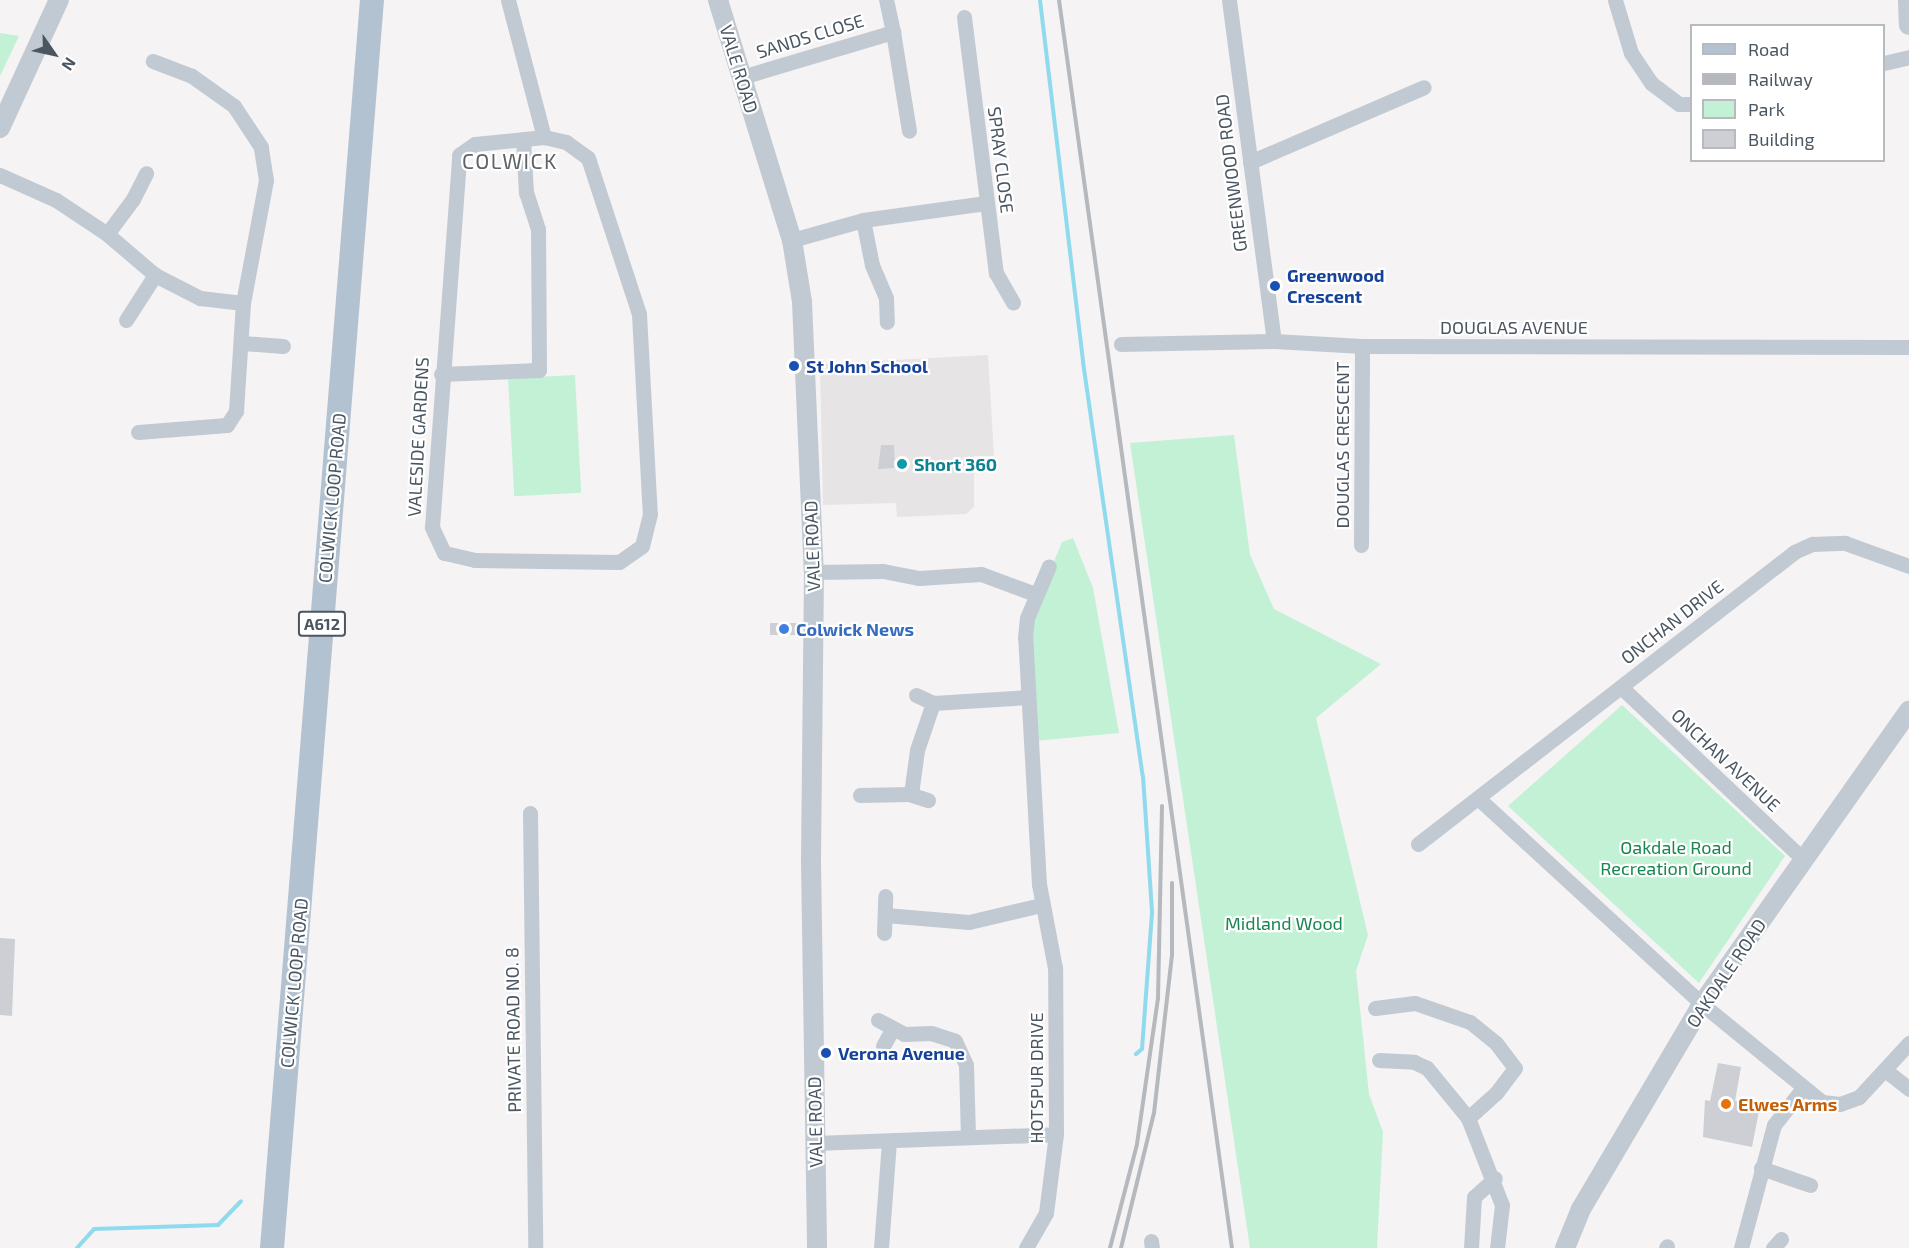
<!DOCTYPE html>
<style>
body{margin:0}
#map{position:relative;width:1909px;height:1248px;overflow:hidden;background:#f5f3f3;font-family:"Exo 2",sans-serif}
div>[style]{position:absolute}
[style*='--x']{left:calc(var(--x)*1px);top:calc(var(--y)*1px);width:calc(var(--w)*1px);rotate:calc(var(--a)*1deg)}
.education>*{inset:0;background:#e6e4e5}
.green>*{inset:0;background:#c3f1d5;transform-origin:0 0}
.stream>*{height:4px;margin:-2px;padding:0 2px;transform-origin:2px;border-radius:2px;background:#90daee}
.building>*{inset:0;background:#cdcfd5;transform-origin:0 0}
.minor>*{height:15px;margin:-7.5px;padding:0 7.5px;transform-origin:7.5px;border-radius:7.5px;background:#c1cad2}
.tertiary>*{height:20px;margin:-10px;padding:0 10px;transform-origin:10px;border-radius:10px;background:#c1cad2}
.primary>*{height:24px;margin:-12px;padding:0 12px;transform-origin:12px;border-radius:12px;background:#b3c2d1}
.rail>*{height:4px;margin:-2px;padding:0 2px;transform-origin:2px;border-radius:2px;background:#b5b8bd}
.dots>*{width:16px;height:16px;translate:-50% -50%;box-sizing:border-box;border:3px solid #fff;border-radius:50%}
span{translate:-50% -50%;white-space:nowrap;text-align:center;line-height:1.15;-webkit-text-stroke:4.5px #fff;paint-order:stroke}
.shield-label span{padding:2px 4px;background:#fff;border:2px solid;border-radius:4px;-webkit-text-stroke-width:0}
.shield-label{font-size:16px;color:#4a5661;font-weight:700}
.street-label{font-size:18px;color:#4a5661}
.transit-label{font-size:18px;color:#164399;font-weight:700}
.left{translate:0 -50%;text-align:left}
.culture-label{font-size:18px;color:#0d838f;font-weight:700}
.shop-label{font-size:18px;color:#366cbe;font-weight:700}
.park-label{font-size:18px;color:#17864f}
.food-label{font-size:18px;color:#c56008;font-weight:700}
.quarter-label{font-size:21px;color:#5f6368;letter-spacing:1.5px}
.legend{position:absolute;left:1690px;top:24px;width:195px;height:138px;box-sizing:border-box;background:#fff;border:2px solid #b7bbc0;margin:0;padding:8px 10px;list-style:none;font-size:18px;color:#4a5661}
.legend li{display:flex;align-items:center;gap:12px;height:30px}
.legend b{width:30px;border:2px solid #b7bbc0}
.north{position:absolute;left:24px;top:24px;width:60px;height:60px;-webkit-text-stroke:4px #fff;paint-order:stroke;rotate:124deg;font-size:16px;font-weight:700;line-height:24px;text-align:center;color:#4a5661}
.north::after{content:'';display:block;margin:auto;width:21px;height:27px;background:#4a5661;clip-path:polygon(50% 0,100% 100%,50% 72%,0 100%)}
</style>
<div id="map">
<div class="education">
<i style="clip-path:polygon(988px 355px,994px 456px,974px 456px,974px 507px,966px 514px,897px 517px,896px 503px,823px 505px,820px 364px)"></i>
</div>
<div class="green">
<i style="clip-path:polygon(0 33px,19px 36px,0 76px)"></i>
<i style="left:575px;top:375px;width:118px;height:67px;rotate:87deg"></i>
<i style="clip-path:polygon(1234px 435px,1250px 555px,1274px 609px,1381px 664px,1316px 718px,1368px 935px,1356px 971px,1369px 1094px,1383px 1132px,1377px 1248px,1250px 1248px,1130px 443px)"></i>
<i style="clip-path:polygon(1073px 538px,1093px 588px,1119px 733px,1035px 741px,1030px 645px,1037px 603px,1062px 542px)"></i>
<i style="clip-path:polygon(1622px 705px,1785px 856px,1699px 983px,1508px 806px)"></i>
</div>
<div class="stream">
<i style="--x:1040;--y:0;--w:365;--a:83.2"></i>
<i style="--x:1083;--y:362;--w:418;--a:81.8"></i>
<i style="--x:1143;--y:776;--w:137;--a:86.2"></i>
<i style="--x:1152;--y:913;--w:136;--a:94.2"></i>
<i style="--x:1142;--y:1049;--w:8;--a:140"></i>
<i style="--x:77;--y:1248;--w:25;--a:-48"></i>
<i style="--x:94;--y:1229;--w:124;--a:-1.8"></i>
<i style="--x:218;--y:1225;--w:33;--a:-46"></i>
</div>
<div class="building">
<i style="clip-path:polygon(881px 445px,894px 445px,895px 468px,878px 469px)"></i>
<i style="left:770px;top:623px;width:28px;height:12px"></i>
<i style="clip-path:polygon(0 938px,15px 939px,12px 1016px,0 1015px)"></i>
<i style="clip-path:polygon(1718px 1063px,1741px 1067px,1735px 1101px,1760px 1106px,1752px 1147px,1703px 1137px,1705px 1100px,1710px 1101px)"></i>
</div>
<div class="minor">
<i style="--x:508;--y:0;--w:142;--a:75.3"></i>
<i style="--x:1229;--y:0;--w:344;--a:82.5"></i>
<i style="--x:1615;--y:0;--w:55;--a:73.2"></i>
<i style="--x:1631;--y:53;--w:36;--a:56"></i>
<i style="--x:1651;--y:83;--w:35;--a:37"></i>
<i style="--x:1679;--y:104;--w:13;--a:0"></i>
<i style="--x:964;--y:17;--w:258;--a:82.9"></i>
<i style="--x:996;--y:273;--w:34;--a:60"></i>
<i style="--x:893;--y:32;--w:100;--a:80.8"></i>
<i style="--x:1884;--y:63;--w:26;--a:-13"></i>
<i style="--x:742;--y:77;--w:158;--a:-16.6"></i>
<i style="--x:893;--y:32;--w:33;--a:-102"></i>
<i style="--x:544;--y:137;--w:23;--a:13"></i>
<i style="--x:566;--y:142;--w:27;--a:36"></i>
<i style="--x:588;--y:158;--w:164;--a:71.9"></i>
<i style="--x:639;--y:314;--w:200;--a:86.9"></i>
<i style="--x:650;--y:514;--w:33;--a:104"></i>
<i style="--x:642;--y:546;--w:28;--a:145"></i>
<i style="--x:619;--y:562;--w:144;--a:-179.2"></i>
<i style="--x:475;--y:560;--w:32;--a:-167"></i>
<i style="--x:444;--y:553;--w:29;--a:-115"></i>
<i style="--x:432;--y:527;--w:373;--a:-85.8"></i>
<i style="--x:459;--y:155;--w:19;--a:-35"></i>
<i style="--x:475;--y:144;--w:69;--a:-5.8"></i>
<i style="--x:1250;--y:162;--w:189;--a:-23.3"></i>
<i style="--x:0;--y:175;--w:61;--a:24.1"></i>
<i style="--x:56;--y:200;--w:61;--a:33.7"></i>
<i style="--x:107;--y:234;--w:63;--a:40.5"></i>
<i style="--x:155;--y:275;--w:51;--a:27.1"></i>
<i style="--x:200;--y:298;--w:43;--a:6.6"></i>
<i style="--x:863;--y:220;--w:46;--a:78.7"></i>
<i style="--x:872;--y:265;--w:36;--a:67"></i>
<i style="--x:886;--y:298;--w:24;--a:88"></i>
<i style="--x:107;--y:234;--w:44;--a:-53.4"></i>
<i style="--x:133;--y:199;--w:29;--a:-63"></i>
<i style="--x:792;--y:240;--w:74;--a:-15.7"></i>
<i style="--x:863;--y:220;--w:124;--a:-7.9"></i>
<i style="--x:126;--y:320;--w:54;--a:-57.2"></i>
<i style="--x:242;--y:343;--w:41;--a:4.2"></i>
<i style="--x:1121;--y:344;--w:153;--a:-1.1"></i>
<i style="--x:1274;--y:341;--w:88;--a:3.3"></i>
<i style="--x:1362;--y:346;--w:547;--a:0.1"></i>
<i style="--x:441;--y:374;--w:98;--a:-2.3"></i>
<i style="--x:539;--y:370;--w:141;--a:-90.4"></i>
<i style="--x:538;--y:229;--w:38;--a:-108"></i>
<i style="--x:526;--y:193;--w:54;--a:-93.2"></i>
<i style="--x:138;--y:432;--w:89;--a:-4.5"></i>
<i style="--x:227;--y:425;--w:17;--a:-57"></i>
<i style="--x:236;--y:411;--w:108;--a:-86.3"></i>
<i style="--x:243;--y:303;--w:125;--a:-79.4"></i>
<i style="--x:266;--y:180;--w:33;--a:-99"></i>
<i style="--x:261;--y:147;--w:49;--a:-123.4"></i>
<i style="--x:234;--y:106;--w:52;--a:-144.5"></i>
<i style="--x:192;--y:76;--w:42;--a:-159"></i>
<i style="--x:1361;--y:545;--w:199;--a:-89.7"></i>
<i style="--x:814;--y:572;--w:69;--a:-0.8"></i>
<i style="--x:883;--y:571;--w:37;--a:11"></i>
<i style="--x:919;--y:578;--w:62;--a:-3.7"></i>
<i style="--x:981;--y:574;--w:58;--a:20.3"></i>
<i style="--x:1621;--y:687;--w:252;--a:43.4"></i>
<i style="--x:916;--y:695;--w:19;--a:25"></i>
<i style="--x:933;--y:703;--w:95;--a:-3.6"></i>
<i style="--x:911;--y:794;--w:44;--a:-82.2"></i>
<i style="--x:917;--y:750;--w:50;--a:-71.2"></i>
<i style="--x:860;--y:795;--w:49;--a:-1.2"></i>
<i style="--x:909;--y:794;--w:20;--a:18"></i>
<i style="--x:1479;--y:799;--w:303;--a:42.6"></i>
<i style="--x:1702;--y:1004;--w:155;--a:39.2"></i>
<i style="--x:1822;--y:1102;--w:18;--a:6"></i>
<i style="--x:1840;--y:1104;--w:20;--a:-20"></i>
<i style="--x:1859;--y:1097;--w:74;--a:-47.2"></i>
<i style="--x:530;--y:813;--w:435;--a:89.3"></i>
<i style="--x:1418;--y:844;--w:476;--a:-37.8"></i>
<i style="--x:1794;--y:552;--w:20;--a:-24"></i>
<i style="--x:1812;--y:544;--w:33;--a:-2"></i>
<i style="--x:1845;--y:543;--w:68;--a:19.8"></i>
<i style="--x:885;--y:915;--w:84;--a:4.8"></i>
<i style="--x:969;--y:922;--w:74;--a:-13.3"></i>
<i style="--x:884;--y:933;--w:37;--a:-88"></i>
<i style="--x:1375;--y:1008;--w:40;--a:-7.1"></i>
<i style="--x:1415;--y:1003;--w:58;--a:19.1"></i>
<i style="--x:1470;--y:1022;--w:33;--a:39"></i>
<i style="--x:1496;--y:1043;--w:31;--a:53"></i>
<i style="--x:1515;--y:1068;--w:31;--a:127"></i>
<i style="--x:1496;--y:1093;--w:38;--a:138"></i>
<i style="--x:878;--y:1020;--w:30;--a:28"></i>
<i style="--x:904;--y:1034;--w:27;--a:-2"></i>
<i style="--x:931;--y:1033;--w:25;--a:18"></i>
<i style="--x:955;--y:1041;--w:26;--a:65"></i>
<i style="--x:966;--y:1065;--w:72;--a:88.4"></i>
<i style="--x:883;--y:1046;--w:18;--a:-61"></i>
<i style="--x:1379;--y:1060;--w:35;--a:3"></i>
<i style="--x:1414;--y:1062;--w:14;--a:25"></i>
<i style="--x:1427;--y:1068;--w:65;--a:50.6"></i>
<i style="--x:1468;--y:1118;--w:93;--a:68.7"></i>
<i style="--x:1502;--y:1205;--w:43;--a:96.6"></i>
<i style="--x:1885;--y:1070;--w:31;--a:38"></i>
<i style="--x:815;--y:1143;--w:241;--a:-2.1"></i>
<i style="--x:1761;--y:1168;--w:52;--a:19.1"></i>
<i style="--x:1151;--y:1241;--w:7;--a:82"></i>
<i style="--x:881;--y:1248;--w:107;--a:-85.7"></i>
<i style="--x:1026;--y:1248;--w:40;--a:-60.3"></i>
<i style="--x:1046;--y:1213;--w:80;--a:-82.8"></i>
<i style="--x:1056;--y:1134;--w:166;--a:-90.3"></i>
<i style="--x:1055;--y:968;--w:86;--a:-100.8"></i>
<i style="--x:1039;--y:884;--w:247;--a:-93.2"></i>
<i style="--x:1025;--y:637;--w:19;--a:-84"></i>
<i style="--x:1027;--y:618;--w:56;--a:-67.1"></i>
<i style="--x:1471;--y:1248;--w:51;--a:-86.6"></i>
<i style="--x:1474;--y:1197;--w:28;--a:-42"></i>
<i style="--x:1666;--y:1248;--w:2;--a:-63"></i>
<i style="--x:1741;--y:1248;--w:127;--a:-75"></i>
<i style="--x:1774;--y:1125;--w:47;--a:-51.9"></i>
<i style="--x:1773;--y:1248;--w:12;--a:-48"></i>
</div>
<div class="tertiary">
<i style="--x:718;--y:0;--w:251;--a:72.9"></i>
<i style="--x:792;--y:240;--w:63;--a:80.8"></i>
<i style="--x:802;--y:302;--w:270;--a:87.5"></i>
<i style="--x:814;--y:572;--w:291;--a:90.6"></i>
<i style="--x:811;--y:863;--w:385;--a:89.1"></i>
<i style="--x:1908;--y:0;--w:25;--a:88"></i>
<i style="--x:0;--y:128;--w:141;--a:-65.3"></i>
<i style="--x:1565;--y:1248;--w:42;--a:-67.7"></i>
<i style="--x:1581;--y:1209;--w:238;--a:-59.4"></i>
<i style="--x:1702;--y:1004;--w:359;--a:-54.8"></i>
</div>
<div class="primary">
<i style="--x:272;--y:1248;--w:1252;--a:-85.42"></i>
</div>
<div class="rail">
<i style="--x:1059;--y:0;--w:1260;--a:82.11"></i>
<i style="--x:1110;--y:1248;--w:107;--a:-75.4"></i>
<i style="--x:1137;--y:1144;--w:148;--a:-81.8"></i>
<i style="--x:1158;--y:998;--w:192;--a:-88.8"></i>
<i style="--x:1121;--y:1248;--w:139;--a:-76.3"></i>
<i style="--x:1154;--y:1113;--w:160;--a:-83.5"></i>
<i style="--x:1172;--y:954;--w:71;--a:-90"></i>
</div>
<div class="dots">
<i style="left:1275px;top:286px;background:#1a4fb4"></i>
<i style="left:794px;top:366px;background:#1a4fb4"></i>
<i style="left:902px;top:464px;background:#0f9aa8"></i>
<i style="left:784px;top:629px;background:#3f7fe0"></i>
<i style="left:826px;top:1053px;background:#1a4fb4"></i>
<i style="left:1726px;top:1104px;background:#e8710a"></i>
</div>
<div class="shield-label">
<span style="left:322px;top:624px">A612</span>
</div>
<div class="street-label">
<span style="left:810px;top:36px;rotate:-17deg">SANDS CLOSE</span>
<span style="left:739px;top:69px;rotate:73deg">VALE ROAD</span>
<span style="left:1001px;top:160px;rotate:83deg">SPRAY CLOSE</span>
<span style="left:1231px;top:173px;rotate:-97deg">GREENWOOD ROAD</span>
<span style="left:1514px;top:327px">DOUGLAS AVENUE</span>
<span style="left:418px;top:437px;rotate:-87deg">VALESIDE GARDENS</span>
<span style="left:1342px;top:445px;rotate:-90deg">DOUGLAS CRESCENT</span>
<span style="left:332px;top:498px;rotate:-85deg">COLWICK LOOP ROAD</span>
<span style="left:812px;top:546px;rotate:-92deg">VALE ROAD</span>
<span style="left:1672px;top:622px;rotate:-38deg">ONCHAN DRIVE</span>
<span style="left:1726px;top:760px;rotate:43deg">ONCHAN AVENUE</span>
<span style="left:1726px;top:973px;rotate:-56deg">OAKDALE ROAD</span>
<span style="left:294px;top:983px;rotate:-85deg">COLWICK LOOP ROAD</span>
<span style="left:513px;top:1030px;rotate:-91deg">PRIVATE ROAD NO. 8</span>
<span style="left:1036px;top:1078px;rotate:-90deg">HOTSPUR DRIVE</span>
<span style="left:815px;top:1122px;rotate:-91deg">VALE ROAD</span>
</div>
<div class="transit-label">
<span class="left" style="left:1287px;top:286px">Greenwood<br>Crescent</span>
<span class="left" style="left:806px;top:366px">St John School</span>
<span class="left" style="left:838px;top:1053px">Verona Avenue</span>
</div>
<div class="culture-label">
<span class="left" style="left:914px;top:464px">Short 360</span>
</div>
<div class="shop-label">
<span class="left" style="left:796px;top:629px">Colwick News</span>
</div>
<div class="park-label">
<span style="left:1676px;top:858px">Oakdale Road<br>Recreation Ground</span>
<span style="left:1284px;top:923px">Midland Wood</span>
</div>
<div class="food-label">
<span class="left" style="left:1738px;top:1104px">Elwes Arms</span>
</div>
<div class="quarter-label">
<span style="left:510px;top:161px">COLWICK</span>
</div>
<ul class="legend">
<li><b style="height:8px;background:#b3c2d1"></b>Road</li>
<li><b style="height:8px;background:#b5b8bd"></b>Railway</li>
<li><b style="height:16px;background:#c3f1d5"></b>Park</li>
<li><b style="height:16px;background:#cdcfd5"></b>Building</li>
</ul>
<div class="north">N</div>
</div>
